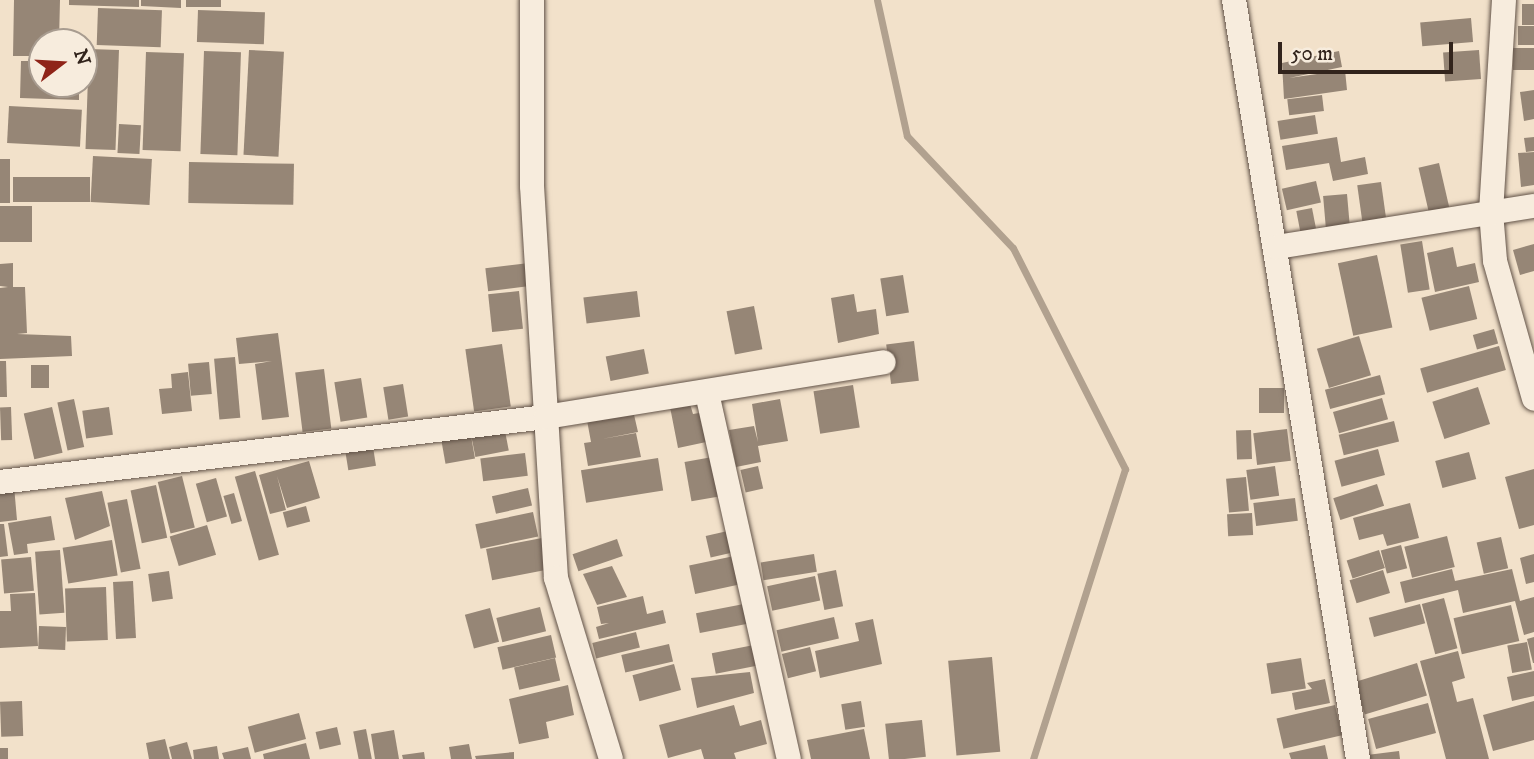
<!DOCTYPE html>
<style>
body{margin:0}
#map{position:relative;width:1534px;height:759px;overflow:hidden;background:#f2e1ca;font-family:"IM FELL DW Pica",serif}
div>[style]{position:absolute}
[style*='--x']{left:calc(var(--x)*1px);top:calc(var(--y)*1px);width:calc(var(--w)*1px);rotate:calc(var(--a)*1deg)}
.stream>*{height:7px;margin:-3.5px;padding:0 3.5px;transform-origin:3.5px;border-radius:3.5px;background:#b1a18f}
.building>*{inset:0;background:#968676;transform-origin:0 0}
.roads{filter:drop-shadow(0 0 2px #625348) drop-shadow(0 0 2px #625348)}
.minor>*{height:24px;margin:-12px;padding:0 12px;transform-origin:12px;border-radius:12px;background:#f7ecdd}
span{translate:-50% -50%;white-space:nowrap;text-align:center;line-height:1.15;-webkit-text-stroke:5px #f7ecdd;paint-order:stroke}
.north{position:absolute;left:28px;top:28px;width:70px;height:70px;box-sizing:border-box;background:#f7ecdd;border:2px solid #a89c90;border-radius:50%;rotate:73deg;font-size:19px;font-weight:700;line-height:28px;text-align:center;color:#32241c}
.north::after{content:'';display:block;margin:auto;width:24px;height:32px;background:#8f2418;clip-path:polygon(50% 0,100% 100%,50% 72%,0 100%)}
.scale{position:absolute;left:1278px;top:42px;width:175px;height:32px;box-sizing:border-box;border:4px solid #32241c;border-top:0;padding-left:9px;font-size:21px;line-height:24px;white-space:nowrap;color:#32241c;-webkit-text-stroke:5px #f7ecdd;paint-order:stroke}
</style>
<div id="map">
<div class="stream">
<i style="--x:877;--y:0;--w:139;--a:77.6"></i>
<i style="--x:907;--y:136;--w:154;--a:46.6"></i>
<i style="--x:1013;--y:248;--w:248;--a:63.1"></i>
<i style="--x:1125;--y:469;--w:304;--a:107.6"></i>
</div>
<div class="building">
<i style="clip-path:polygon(14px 0,60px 0,59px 42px,42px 42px,42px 56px,13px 56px)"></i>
<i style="clip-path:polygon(69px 0,139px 0,139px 7px,69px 5px)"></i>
<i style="clip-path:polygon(141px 0,181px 0,181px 8px,141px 6px)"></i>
<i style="left:186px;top:0;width:35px;height:7px"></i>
<i style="left:1522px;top:4px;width:12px;height:21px"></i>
<i style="left:98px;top:8px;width:64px;height:37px;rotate:2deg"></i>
<i style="left:198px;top:10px;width:67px;height:32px;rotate:2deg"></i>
<i style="left:1471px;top:18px;width:24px;height:51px;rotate:85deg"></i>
<i style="left:1534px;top:26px;width:19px;height:16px;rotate:90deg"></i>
<i style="left:1513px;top:48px;width:21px;height:22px"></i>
<i style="left:89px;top:49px;width:30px;height:100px;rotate:2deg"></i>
<i style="left:249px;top:50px;width:35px;height:105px;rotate:3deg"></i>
<i style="left:1479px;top:50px;width:29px;height:36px;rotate:86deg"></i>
<i style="left:204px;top:51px;width:37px;height:103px;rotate:2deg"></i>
<i style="clip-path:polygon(1339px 51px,1342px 67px,1289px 78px,1345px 70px,1347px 90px,1284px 99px,1282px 63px)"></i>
<i style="left:146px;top:52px;width:38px;height:98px;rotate:2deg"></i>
<i style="clip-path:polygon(21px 61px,42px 61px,42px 84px,79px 84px,79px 100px,20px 98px)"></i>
<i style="clip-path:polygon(1534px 90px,1534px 119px,1524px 121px,1520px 92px)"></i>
<i style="left:1322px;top:95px;width:16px;height:35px;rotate:83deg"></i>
<i style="left:9px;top:106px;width:73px;height:37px;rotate:3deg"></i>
<i style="left:1315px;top:115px;width:19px;height:38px;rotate:81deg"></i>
<i style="left:119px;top:124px;width:22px;height:29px;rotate:3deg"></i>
<i style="clip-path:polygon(1337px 137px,1341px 162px,1365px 157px,1368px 174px,1333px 181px,1329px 163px,1286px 170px,1282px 146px)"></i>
<i style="clip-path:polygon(1534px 137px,1534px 151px,1526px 152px,1524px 138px)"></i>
<i style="clip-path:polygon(1534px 152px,1534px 185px,1521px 187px,1518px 153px)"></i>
<i style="left:93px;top:156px;width:59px;height:46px;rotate:3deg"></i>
<i style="left:0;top:159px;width:10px;height:44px"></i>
<i style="left:189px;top:162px;width:105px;height:41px;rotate:1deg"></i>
<i style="left:1439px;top:163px;width:45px;height:21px;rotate:77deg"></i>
<i style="left:13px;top:177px;width:77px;height:25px"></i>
<i style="left:1316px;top:181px;width:22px;height:35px;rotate:77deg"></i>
<i style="left:1381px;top:182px;width:37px;height:24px;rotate:82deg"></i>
<i style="left:1347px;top:194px;width:35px;height:24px;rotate:85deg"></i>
<i style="left:32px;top:206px;width:36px;height:32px;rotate:90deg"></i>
<i style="left:1312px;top:208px;width:26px;height:16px;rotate:79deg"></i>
<i style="left:1422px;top:241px;width:49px;height:22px;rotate:81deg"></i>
<i style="clip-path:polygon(1534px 244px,1534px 271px,1520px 275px,1513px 250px)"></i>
<i style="clip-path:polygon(1453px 247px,1457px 267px,1475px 263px,1479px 282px,1435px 292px,1427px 253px)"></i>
<i style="left:1377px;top:255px;width:74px;height:40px;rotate:78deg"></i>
<i style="clip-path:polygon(13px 263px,13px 287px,25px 287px,27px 333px,17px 334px,71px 336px,72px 356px,0 359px,0 288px,8px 287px,0 286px,0 264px)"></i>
<i style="left:529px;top:263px;width:23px;height:44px;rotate:83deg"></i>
<i style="left:903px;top:275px;width:38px;height:23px;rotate:81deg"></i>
<i style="left:1469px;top:286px;width:34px;height:49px;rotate:76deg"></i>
<i style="left:519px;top:291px;width:38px;height:31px;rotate:84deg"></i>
<i style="left:637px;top:291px;width:26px;height:54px;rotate:83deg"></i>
<i style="clip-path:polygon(854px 294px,857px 312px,876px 309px,879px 334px,838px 343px,831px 298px)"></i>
<i style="left:754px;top:306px;width:44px;height:28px;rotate:79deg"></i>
<i style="left:1494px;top:329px;width:15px;height:22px;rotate:74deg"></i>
<i style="clip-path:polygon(278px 333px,289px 417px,262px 420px,255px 364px,272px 361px,239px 364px,236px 338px)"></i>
<i style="left:1359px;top:336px;width:41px;height:44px;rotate:73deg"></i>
<i style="left:914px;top:341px;width:40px;height:28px;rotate:83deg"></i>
<i style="left:502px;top:344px;width:63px;height:37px;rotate:82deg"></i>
<i style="left:1499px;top:346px;width:25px;height:82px;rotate:74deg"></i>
<i style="left:644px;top:349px;width:25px;height:39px;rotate:79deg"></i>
<i style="left:235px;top:357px;width:61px;height:21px;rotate:85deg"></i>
<i style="clip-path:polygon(0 361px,6px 361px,7px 397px,0 397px)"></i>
<i style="left:209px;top:362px;width:32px;height:21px;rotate:85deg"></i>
<i style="left:31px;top:365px;width:18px;height:23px"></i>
<i style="left:324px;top:369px;width:60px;height:29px;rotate:83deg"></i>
<i style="clip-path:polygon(188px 372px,192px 411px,162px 414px,159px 389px,172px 388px,171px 374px)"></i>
<i style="left:1380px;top:375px;width:20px;height:57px;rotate:75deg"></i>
<i style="left:361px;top:378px;width:40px;height:27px;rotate:81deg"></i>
<i style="left:403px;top:384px;width:33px;height:20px;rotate:81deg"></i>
<i style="left:853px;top:385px;width:43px;height:40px;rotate:81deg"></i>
<i style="left:1478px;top:387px;width:39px;height:48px;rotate:72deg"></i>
<i style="left:1259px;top:388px;width:25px;height:25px"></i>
<i style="left:1382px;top:398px;width:22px;height:51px;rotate:74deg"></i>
<i style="left:74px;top:399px;width:49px;height:17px;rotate:78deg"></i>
<i style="clip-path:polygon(780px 399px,788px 441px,758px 446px,761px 462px,736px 467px,729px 430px,754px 426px,758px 442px,752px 404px)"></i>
<i style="clip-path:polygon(690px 404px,693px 414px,705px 412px,711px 441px,678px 448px,670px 407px)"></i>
<i style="clip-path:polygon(632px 406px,638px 432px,602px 439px,636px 433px,641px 457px,588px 466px,584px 443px,591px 442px,586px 415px)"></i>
<i style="left:11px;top:407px;width:33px;height:11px;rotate:88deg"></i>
<i style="left:52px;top:407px;width:47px;height:29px;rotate:77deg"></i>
<i style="left:109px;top:407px;width:28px;height:27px;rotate:82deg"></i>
<i style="left:1394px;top:421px;width:21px;height:57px;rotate:76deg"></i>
<i style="left:504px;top:426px;width:25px;height:34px;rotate:79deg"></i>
<i style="left:1287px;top:429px;width:32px;height:34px;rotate:83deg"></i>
<i style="left:470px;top:430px;width:29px;height:30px;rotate:80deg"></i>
<i style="left:1251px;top:430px;width:29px;height:15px;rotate:88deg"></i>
<i style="left:373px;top:447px;width:19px;height:28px;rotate:81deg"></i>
<i style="left:1378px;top:449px;width:27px;height:45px;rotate:75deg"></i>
<i style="left:1469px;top:452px;width:28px;height:35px;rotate:75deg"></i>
<i style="left:525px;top:453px;width:23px;height:45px;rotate:83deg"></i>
<i style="left:718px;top:456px;width:40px;height:34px;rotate:80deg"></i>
<i style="left:658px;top:458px;width:33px;height:78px;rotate:81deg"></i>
<i style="clip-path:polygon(309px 461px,320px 498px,287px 508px,277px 476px,286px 510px,270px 514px,259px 475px)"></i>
<i style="left:758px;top:466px;width:23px;height:18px;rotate:77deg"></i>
<i style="left:1275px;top:466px;width:30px;height:29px;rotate:82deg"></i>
<i style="clip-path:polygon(1534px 469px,1534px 525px,1519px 529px,1505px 477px)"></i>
<i style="left:255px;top:471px;width:87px;height:21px;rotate:74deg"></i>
<i style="left:182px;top:476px;width:53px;height:25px;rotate:76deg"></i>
<i style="left:1246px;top:477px;width:34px;height:20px;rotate:85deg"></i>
<i style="left:216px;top:478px;width:40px;height:21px;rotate:74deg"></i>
<i style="left:1377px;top:484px;width:23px;height:46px;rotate:72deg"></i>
<i style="left:156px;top:485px;width:54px;height:26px;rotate:78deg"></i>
<i style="clip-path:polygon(14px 486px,17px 520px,0 522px,0 488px)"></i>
<i style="left:528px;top:488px;width:18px;height:37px;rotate:77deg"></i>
<i style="clip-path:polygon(102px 491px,110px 526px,75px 540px,65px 498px)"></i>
<i style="left:234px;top:493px;width:29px;height:11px;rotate:74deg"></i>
<i style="left:1295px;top:498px;width:23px;height:42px;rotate:83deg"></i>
<i style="left:127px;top:499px;width:71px;height:20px;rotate:79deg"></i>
<i style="clip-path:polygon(1410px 503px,1419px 538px,1387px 546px,1383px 534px,1359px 540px,1353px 518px)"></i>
<i style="left:306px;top:506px;width:16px;height:24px;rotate:75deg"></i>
<i style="left:533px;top:512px;width:25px;height:59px;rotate:78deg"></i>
<i style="left:1252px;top:513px;width:22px;height:25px;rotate:87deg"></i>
<i style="clip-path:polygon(51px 516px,55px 540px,27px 544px,28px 553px,14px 555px,8px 523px)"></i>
<i style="clip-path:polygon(0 524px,4px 524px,8px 556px,0 557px)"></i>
<i style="left:207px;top:525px;width:31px;height:39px;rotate:73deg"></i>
<i style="left:732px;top:530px;width:22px;height:27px;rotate:77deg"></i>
<i style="left:1447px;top:536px;width:32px;height:44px;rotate:76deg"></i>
<i style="left:1501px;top:537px;width:32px;height:25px;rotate:77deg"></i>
<i style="left:542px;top:538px;width:32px;height:57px;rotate:79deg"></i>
<i style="left:617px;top:539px;width:18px;height:47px;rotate:71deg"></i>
<i style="left:112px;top:540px;width:36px;height:50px;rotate:81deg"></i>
<i style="left:1401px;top:545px;width:24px;height:21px;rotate:75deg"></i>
<i style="left:60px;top:550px;width:63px;height:25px;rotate:86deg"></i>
<i style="left:1379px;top:550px;width:19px;height:34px;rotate:72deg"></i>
<i style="left:814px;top:554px;width:18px;height:54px;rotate:81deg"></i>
<i style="clip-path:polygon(1534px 554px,1534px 582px,1526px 584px,1520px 558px)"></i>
<i style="left:739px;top:555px;width:29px;height:51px;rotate:78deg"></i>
<i style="left:31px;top:557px;width:34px;height:30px;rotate:85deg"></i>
<i style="clip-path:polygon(612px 566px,627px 597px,597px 605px,583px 574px)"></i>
<i style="clip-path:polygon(1452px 569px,1455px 581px,1512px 569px,1520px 601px,1534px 597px,1534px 632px,1524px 635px,1515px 601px,1463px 613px,1458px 590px,1405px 603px,1400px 582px)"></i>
<i style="left:836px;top:570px;width:37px;height:19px;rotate:79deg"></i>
<i style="left:1383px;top:570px;width:24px;height:35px;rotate:73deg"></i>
<i style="left:169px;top:571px;width:28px;height:21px;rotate:82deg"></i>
<i style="left:815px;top:576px;width:25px;height:49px;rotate:78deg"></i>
<i style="left:133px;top:581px;width:57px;height:20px;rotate:87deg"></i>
<i style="left:106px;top:587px;width:53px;height:41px;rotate:88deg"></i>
<i style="clip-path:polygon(35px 593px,38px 646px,0 648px,0 611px,11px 611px,10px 594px)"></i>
<i style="clip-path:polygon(643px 596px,647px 614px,663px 610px,666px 623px,599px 639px,596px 627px,609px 623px,601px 624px,597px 607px)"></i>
<i style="left:1444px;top:598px;width:52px;height:23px;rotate:75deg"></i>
<i style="left:749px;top:603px;width:20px;height:54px;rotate:79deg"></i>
<i style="left:1420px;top:604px;width:20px;height:53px;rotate:75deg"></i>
<i style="left:1511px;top:605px;width:37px;height:59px;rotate:77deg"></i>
<i style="left:540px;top:607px;width:25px;height:45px;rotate:76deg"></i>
<i style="left:490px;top:608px;width:35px;height:26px;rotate:75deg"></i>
<i style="left:834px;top:617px;width:22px;height:59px;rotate:77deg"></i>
<i style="clip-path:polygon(873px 619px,882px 664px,820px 678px,815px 651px,859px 641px,855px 623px)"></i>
<i style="left:39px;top:626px;width:27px;height:23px;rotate:2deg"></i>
<i style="left:636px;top:632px;width:16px;height:45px;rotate:76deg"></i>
<i style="left:551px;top:635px;width:23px;height:55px;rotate:77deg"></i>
<i style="clip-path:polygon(1534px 637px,1534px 663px,1533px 663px,1527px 639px)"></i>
<i style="left:1527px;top:642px;width:28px;height:20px;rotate:80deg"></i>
<i style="left:669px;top:644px;width:18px;height:49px;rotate:77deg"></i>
<i style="left:754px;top:645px;width:21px;height:43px;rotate:79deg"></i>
<i style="left:810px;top:647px;width:25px;height:29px;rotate:76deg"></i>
<i style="clip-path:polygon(1458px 651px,1465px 678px,1452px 682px,1457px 702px,1473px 698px,1489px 759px,1446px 759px,1420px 661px)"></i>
<i style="left:992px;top:657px;width:95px;height:44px;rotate:85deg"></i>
<i style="left:555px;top:658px;width:23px;height:42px;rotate:77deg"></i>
<i style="left:1301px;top:658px;width:31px;height:35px;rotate:81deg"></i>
<i style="left:1417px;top:663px;width:34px;height:65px;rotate:73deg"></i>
<i style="left:674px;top:664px;width:27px;height:43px;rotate:75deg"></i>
<i style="clip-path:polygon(1534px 671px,1534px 696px,1512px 701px,1507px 677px)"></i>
<i style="clip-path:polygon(750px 672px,754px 693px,697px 708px,691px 678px)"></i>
<i style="clip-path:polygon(1325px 679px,1330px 703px,1295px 710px,1292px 693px,1312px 689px,1307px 683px)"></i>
<i style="clip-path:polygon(568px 685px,574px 715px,546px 722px,549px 738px,519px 744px,509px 699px)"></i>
<i style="left:22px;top:701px;width:35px;height:22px;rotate:88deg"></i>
<i style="left:861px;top:701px;width:26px;height:20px;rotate:81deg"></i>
<i style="clip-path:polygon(1534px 701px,1534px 740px,1493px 751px,1483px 715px)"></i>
<i style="left:1428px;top:703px;width:31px;height:62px;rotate:75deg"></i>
<i style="clip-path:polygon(734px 705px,740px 726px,761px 720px,767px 744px,734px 753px,736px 759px,704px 759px,701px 749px,668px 758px,659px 725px)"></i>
<i style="left:1335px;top:705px;width:31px;height:60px;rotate:77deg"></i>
<i style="left:299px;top:713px;width:27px;height:53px;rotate:75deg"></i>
<i style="left:922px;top:720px;width:37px;height:37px;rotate:84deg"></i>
<i style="left:337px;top:727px;width:18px;height:22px;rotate:77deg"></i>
<i style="left:366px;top:729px;width:31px;height:13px;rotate:79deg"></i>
<i style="clip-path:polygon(864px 729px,870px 759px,811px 759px,807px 740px)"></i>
<i style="clip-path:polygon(394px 730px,399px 759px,375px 759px,371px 734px)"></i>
<i style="clip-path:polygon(165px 739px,170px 759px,149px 759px,146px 743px)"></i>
<i style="clip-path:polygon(187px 742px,192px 759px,172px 759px,169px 747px)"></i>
<i style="clip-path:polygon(306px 743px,310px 759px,264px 759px,263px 754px)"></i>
<i style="clip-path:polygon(469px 744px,472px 759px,451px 759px,449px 747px)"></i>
<i style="clip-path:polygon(1325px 745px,1328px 759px,1291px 759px,1289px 753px)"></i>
<i style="clip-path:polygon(217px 746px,219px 759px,194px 759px,193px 750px)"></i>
<i style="clip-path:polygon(248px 747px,251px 759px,224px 759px,222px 753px)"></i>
<i style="left:0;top:748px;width:8px;height:11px"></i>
<i style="clip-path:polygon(1399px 751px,1400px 759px,1368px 759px,1367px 755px)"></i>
<i style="clip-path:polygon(424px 752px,425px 759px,403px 759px,402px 755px)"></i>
<i style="clip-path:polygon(514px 752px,514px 759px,476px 759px,475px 756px)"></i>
</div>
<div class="roads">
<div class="minor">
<i style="--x:532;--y:0;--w:186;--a:90"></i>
<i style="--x:532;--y:186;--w:393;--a:86.5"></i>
<i style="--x:556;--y:578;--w:189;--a:73.1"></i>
<i style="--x:1234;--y:0;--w:769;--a:80.72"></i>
<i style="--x:1504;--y:0;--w:212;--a:93.5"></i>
<i style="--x:1491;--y:212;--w:49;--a:85.3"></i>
<i style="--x:1495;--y:261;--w:143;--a:74.2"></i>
<i style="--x:1277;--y:247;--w:260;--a:-9.1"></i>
<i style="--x:707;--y:393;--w:375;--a:77.4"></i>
<i style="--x:0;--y:482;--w:550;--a:-6.79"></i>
<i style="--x:546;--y:417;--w:342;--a:-9.2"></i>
</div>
</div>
<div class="north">N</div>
<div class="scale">50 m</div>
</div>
